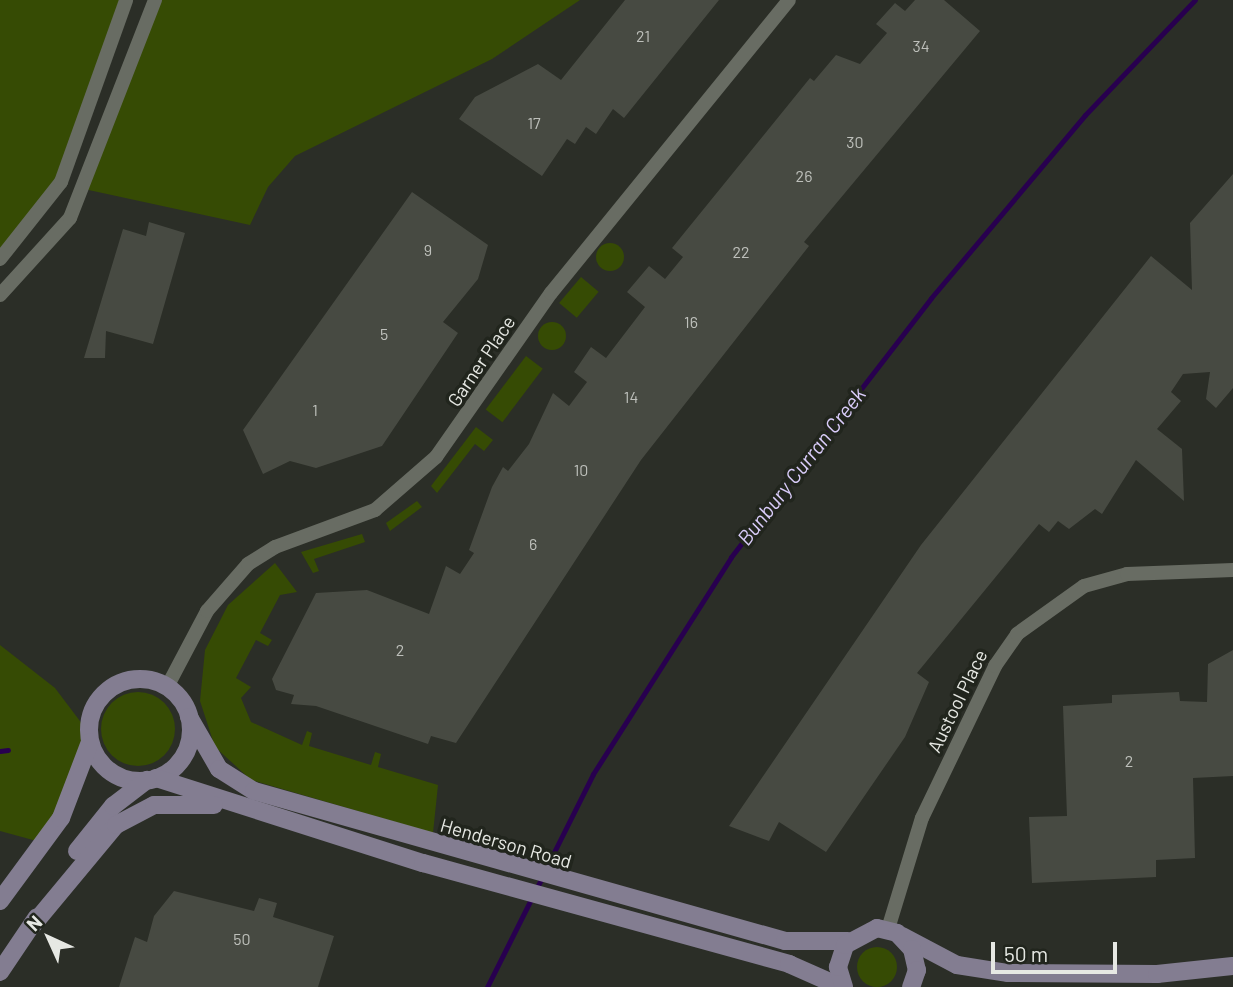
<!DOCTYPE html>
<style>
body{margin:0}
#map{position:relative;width:1233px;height:987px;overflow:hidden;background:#2b2e27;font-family:Barlow,sans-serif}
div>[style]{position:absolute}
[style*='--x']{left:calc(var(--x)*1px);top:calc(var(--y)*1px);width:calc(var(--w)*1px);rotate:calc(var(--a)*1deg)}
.green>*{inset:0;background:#364b04;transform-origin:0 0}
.round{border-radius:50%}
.stream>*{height:5px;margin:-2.5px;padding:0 2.5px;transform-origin:2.5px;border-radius:2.5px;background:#28004f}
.building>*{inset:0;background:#474a42}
.minor>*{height:14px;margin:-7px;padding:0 7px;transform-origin:7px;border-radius:7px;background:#686c63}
.secondary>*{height:18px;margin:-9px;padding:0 9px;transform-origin:9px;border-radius:9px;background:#837d91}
.secondary>.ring{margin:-9px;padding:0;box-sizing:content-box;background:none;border:18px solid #837d91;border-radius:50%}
span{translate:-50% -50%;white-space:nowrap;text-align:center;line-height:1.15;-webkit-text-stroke:7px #21251d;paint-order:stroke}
.number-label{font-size:16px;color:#bec0bb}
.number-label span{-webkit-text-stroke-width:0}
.street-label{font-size:19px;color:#e6e8e3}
.water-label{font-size:21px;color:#d9ccf9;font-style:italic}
.north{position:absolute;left:14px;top:903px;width:70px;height:70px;-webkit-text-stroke:5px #21251d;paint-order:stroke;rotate:315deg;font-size:19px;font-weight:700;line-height:28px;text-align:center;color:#e6e8e3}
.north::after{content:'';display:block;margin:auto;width:24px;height:32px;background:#e6e8e3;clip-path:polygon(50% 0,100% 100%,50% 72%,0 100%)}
.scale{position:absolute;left:991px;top:942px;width:126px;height:32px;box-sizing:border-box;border:4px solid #e6e8e3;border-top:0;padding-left:9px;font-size:21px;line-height:24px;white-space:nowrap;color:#e6e8e3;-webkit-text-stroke:5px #21251d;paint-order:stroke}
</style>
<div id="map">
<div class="green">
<i style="clip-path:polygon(0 0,127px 0,66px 170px,0 259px)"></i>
<i style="clip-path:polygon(156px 0,580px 0,492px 59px,295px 156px,268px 187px,250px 225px,84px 189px)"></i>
<i class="round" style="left:596px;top:243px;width:28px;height:28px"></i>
<i style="left:581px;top:277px;width:23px;height:34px;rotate:40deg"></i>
<i class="round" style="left:538px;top:322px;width:28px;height:28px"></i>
<i style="left:526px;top:356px;width:21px;height:67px;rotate:37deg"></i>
<i style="clip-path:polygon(476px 427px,493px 440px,484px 451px,475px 444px,437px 493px,431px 486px)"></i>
<i style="clip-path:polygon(417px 501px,422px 507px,390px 531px,386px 523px)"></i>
<i style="clip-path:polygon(362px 534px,365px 542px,314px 559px,319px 571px,313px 573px,301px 552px)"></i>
<i style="clip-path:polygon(275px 563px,297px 592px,280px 595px,260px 633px,272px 640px,268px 646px,256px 640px,236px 678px,251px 687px,241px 698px,251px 722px,302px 745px,307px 731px,312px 733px,309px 746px,371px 765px,375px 752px,381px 754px,378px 767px,438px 785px,433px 833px,251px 780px,215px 747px,200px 701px,205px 650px,228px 605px)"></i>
<i style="clip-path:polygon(0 645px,55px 688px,89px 733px,44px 843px,0 831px)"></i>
<i class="round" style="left:101px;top:692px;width:74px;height:74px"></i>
<i class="round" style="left:857px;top:947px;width:40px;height:40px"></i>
</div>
<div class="stream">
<i style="--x:0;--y:751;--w:8;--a:-7"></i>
<i style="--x:546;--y:868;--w:105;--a:-63.4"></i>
<i style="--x:593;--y:774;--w:257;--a:-57.5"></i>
<i style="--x:731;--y:557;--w:327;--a:-52.3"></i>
<i style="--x:931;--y:298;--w:239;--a:-49.9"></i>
<i style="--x:1085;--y:115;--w:159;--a:-46.3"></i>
<i style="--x:487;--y:987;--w:123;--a:-63.4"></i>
</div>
<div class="building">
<i style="clip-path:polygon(625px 0,719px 0,624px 118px,613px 109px,596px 134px,586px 127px,575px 144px,567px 139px,542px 176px,459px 119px,475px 97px,538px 64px,561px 80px)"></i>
<i style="clip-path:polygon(915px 0,944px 0,980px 31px,804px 242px,809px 246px,641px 460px,456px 743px,431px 736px,428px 744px,316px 706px,291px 704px,294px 695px,276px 690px,272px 679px,316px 593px,367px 590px,429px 614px,446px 566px,460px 574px,474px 553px,469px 550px,492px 487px,503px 467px,508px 471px,529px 444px,553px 393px,569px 406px,587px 382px,574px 372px,591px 347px,606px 358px,645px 307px,627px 292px,649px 266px,665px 279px,683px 257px,672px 248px,810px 78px,814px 81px,836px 55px,860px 64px,887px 33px,876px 24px,895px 3px,905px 11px)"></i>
<i style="clip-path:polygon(1233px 174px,1233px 388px,1216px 408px,1206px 399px,1210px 372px,1183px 374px,1171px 392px,1181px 401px,1157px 429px,1182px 449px,1184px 501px,1136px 460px,1102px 514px,1095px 509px,1069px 529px,1058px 521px,1049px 532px,1039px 524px,917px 673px,929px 682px,905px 737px,826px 852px,779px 822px,769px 841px,729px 826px,921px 545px,1151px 256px,1192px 290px,1190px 223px)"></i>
<i style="clip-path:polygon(412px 192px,488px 245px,478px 279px,443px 322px,458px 333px,382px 446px,316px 468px,290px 461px,263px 474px,243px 430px)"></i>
<i style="clip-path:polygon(149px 222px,185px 233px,153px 344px,106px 331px,105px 358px,84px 358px,123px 229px,146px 236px)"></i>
<i style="clip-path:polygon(1233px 650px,1233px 776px,1193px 778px,1195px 858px,1156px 860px,1156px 877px,1032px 883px,1029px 817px,1067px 816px,1063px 706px,1112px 703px,1112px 695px,1179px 692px,1180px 701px,1207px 702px,1208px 664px)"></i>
<i style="clip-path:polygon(174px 891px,254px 911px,259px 898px,277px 903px,273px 917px,334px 936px,318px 987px,119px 987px,135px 937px,147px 942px,154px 916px)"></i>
</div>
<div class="minor">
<i style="--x:0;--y:259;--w:98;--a:-51.6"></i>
<i style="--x:61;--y:182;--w:193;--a:-70.3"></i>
<i style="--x:0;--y:295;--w:104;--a:-47.7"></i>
<i style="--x:70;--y:218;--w:234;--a:-68.7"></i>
<i style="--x:167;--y:687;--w:86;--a:-62.2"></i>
<i style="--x:207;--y:611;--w:62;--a:-48.9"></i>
<i style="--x:248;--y:564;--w:32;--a:-32"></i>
<i style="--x:275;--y:547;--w:107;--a:-20.3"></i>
<i style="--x:375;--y:510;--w:81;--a:-41"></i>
<i style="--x:436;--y:457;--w:200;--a:-55"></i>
<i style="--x:551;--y:293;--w:377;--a:-50.9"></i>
<i style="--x:888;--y:929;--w:116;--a:-73"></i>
<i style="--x:922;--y:818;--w:169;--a:-64.3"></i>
<i style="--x:995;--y:666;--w:39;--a:-55"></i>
<i style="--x:1017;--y:634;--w:82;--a:-35.6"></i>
<i style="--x:1084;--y:586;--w:45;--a:-15.6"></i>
<i style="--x:1127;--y:574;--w:106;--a:-2.2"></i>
</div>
<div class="secondary">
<i class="ring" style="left:89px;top:679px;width:84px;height:84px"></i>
<i style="--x:189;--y:717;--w:60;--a:60"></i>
<i style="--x:219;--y:769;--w:41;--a:32.2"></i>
<i style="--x:254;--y:791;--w:552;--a:15.77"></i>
<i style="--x:785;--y:941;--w:63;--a:0"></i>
<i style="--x:156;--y:778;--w:280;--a:17.7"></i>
<i style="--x:423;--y:863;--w:380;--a:15.4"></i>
<i style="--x:789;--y:964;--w:57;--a:23.9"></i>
<i style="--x:77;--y:851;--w:58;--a:-51.3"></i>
<i style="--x:113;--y:806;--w:43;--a:-37.4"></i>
<i style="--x:0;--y:901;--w:103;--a:-53.7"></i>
<i style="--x:61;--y:818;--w:81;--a:-69.1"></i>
<i style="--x:32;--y:926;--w:131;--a:-50.3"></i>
<i style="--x:116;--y:825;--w:43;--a:-27.8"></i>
<i style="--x:154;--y:805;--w:60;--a:0"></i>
<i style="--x:902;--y:936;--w:62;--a:27.8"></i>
<i style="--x:957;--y:965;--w:52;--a:8.9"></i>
<i style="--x:1008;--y:973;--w:149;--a:0.4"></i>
<i style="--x:1157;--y:974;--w:76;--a:-6"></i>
<i style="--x:0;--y:972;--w:66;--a:-56.1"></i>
<i style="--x:844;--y:987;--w:21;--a:-107"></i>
<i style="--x:838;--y:967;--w:23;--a:-72"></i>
<i style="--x:845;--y:945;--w:36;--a:-28"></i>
<i style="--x:877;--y:928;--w:21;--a:14"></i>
<i style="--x:897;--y:933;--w:22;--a:47"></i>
<i style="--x:912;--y:949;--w:22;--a:77"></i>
<i style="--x:917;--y:970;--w:18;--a:109"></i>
</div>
<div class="number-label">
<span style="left:643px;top:36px">21</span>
<span style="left:921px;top:46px">34</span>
<span style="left:534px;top:123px">17</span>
<span style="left:855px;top:142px">30</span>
<span style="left:804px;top:176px">26</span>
<span style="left:428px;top:250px">9</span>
<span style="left:741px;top:252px">22</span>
<span style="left:691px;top:322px">16</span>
<span style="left:384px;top:334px">5</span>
<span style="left:631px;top:397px">14</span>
<span style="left:315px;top:410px">1</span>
<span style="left:581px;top:470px">10</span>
<span style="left:533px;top:544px">6</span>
<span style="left:400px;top:650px">2</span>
<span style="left:1129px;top:761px">2</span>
<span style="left:242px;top:939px">50</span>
</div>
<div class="street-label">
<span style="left:481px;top:361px;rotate:-56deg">Garner Place</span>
<span style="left:957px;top:701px;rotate:-64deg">Austool Place</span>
<span style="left:506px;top:843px;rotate:16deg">Henderson Road</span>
</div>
<div class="water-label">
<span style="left:801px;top:466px;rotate:-52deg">Bunbury Curran Creek</span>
</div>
<div class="north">N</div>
<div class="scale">50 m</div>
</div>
